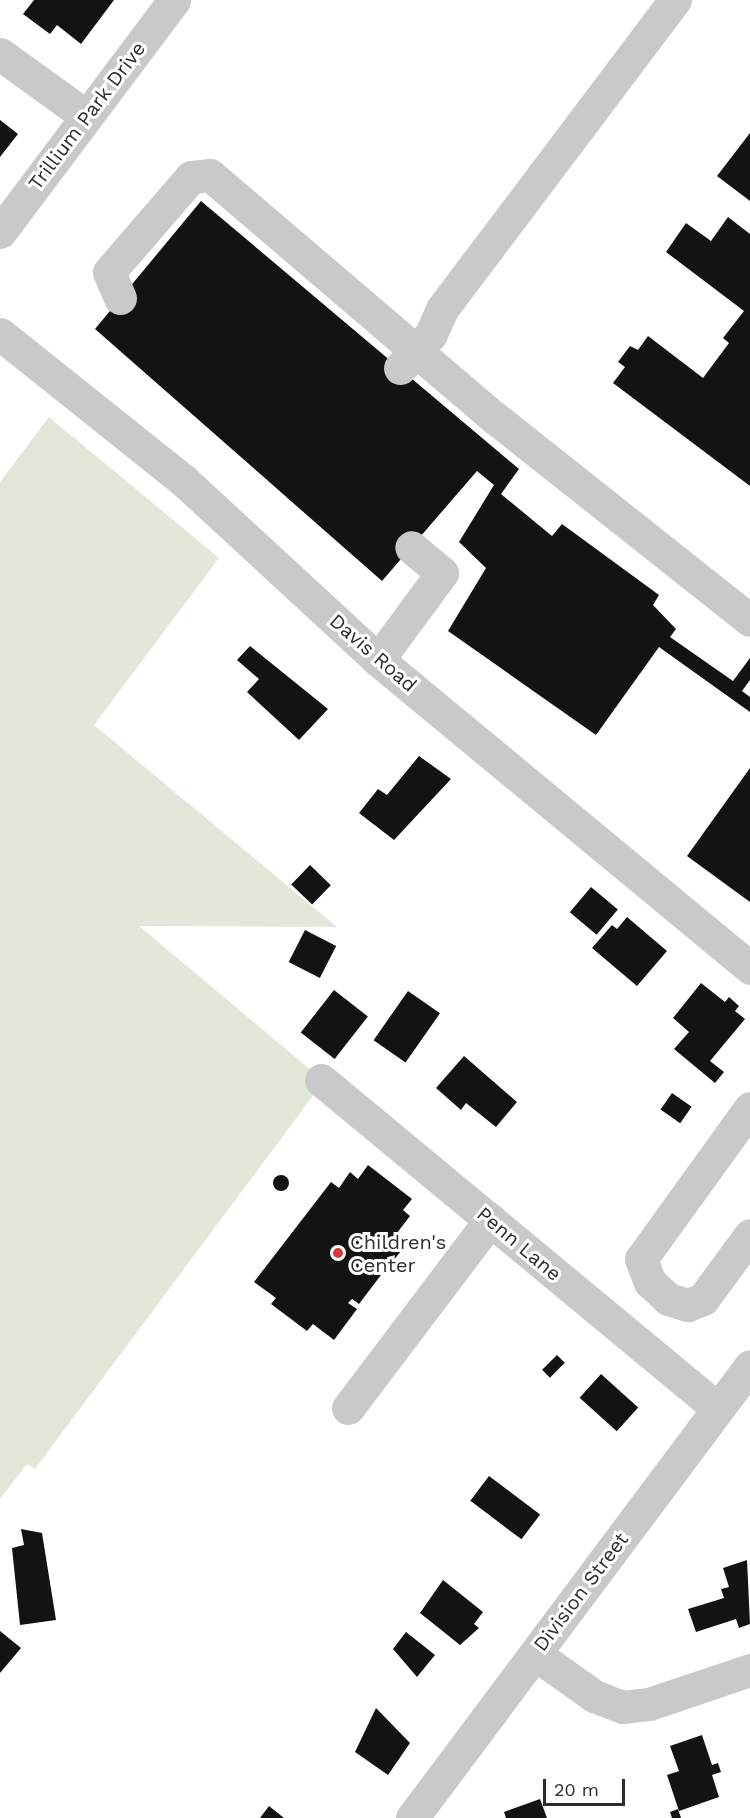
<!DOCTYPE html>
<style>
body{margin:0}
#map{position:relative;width:750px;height:1818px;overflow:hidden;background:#fff;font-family:"Work Sans",sans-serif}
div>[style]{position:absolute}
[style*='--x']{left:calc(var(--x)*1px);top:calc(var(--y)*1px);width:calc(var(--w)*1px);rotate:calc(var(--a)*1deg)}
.green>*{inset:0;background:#e1e8da}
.building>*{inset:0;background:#131313;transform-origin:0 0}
.round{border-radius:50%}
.minor>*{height:33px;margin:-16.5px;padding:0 16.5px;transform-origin:16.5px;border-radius:16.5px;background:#c9c9c9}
.dots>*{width:16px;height:16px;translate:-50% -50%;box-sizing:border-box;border:3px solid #fff;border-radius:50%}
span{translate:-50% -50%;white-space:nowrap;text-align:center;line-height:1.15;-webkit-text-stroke:6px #fff;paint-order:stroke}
.street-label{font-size:20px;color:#2c2c2c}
.poi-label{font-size:20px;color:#2c2c2c}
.left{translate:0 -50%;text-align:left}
.scale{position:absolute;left:543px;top:1779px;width:82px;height:27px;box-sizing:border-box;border:3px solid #2c2c2c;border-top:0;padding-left:8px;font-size:18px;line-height:21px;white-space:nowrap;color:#2c2c2c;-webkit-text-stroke:4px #fff;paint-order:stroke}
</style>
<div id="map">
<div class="green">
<i style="clip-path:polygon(49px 417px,219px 558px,94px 725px,337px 927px,139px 926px,324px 1081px,35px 1469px,27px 1464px,0 1499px,0 482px)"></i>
</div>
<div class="building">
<i style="clip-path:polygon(34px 0,114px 0,81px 44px,57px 25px,50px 34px,23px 14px)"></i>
<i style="clip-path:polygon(0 120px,18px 134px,0 157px)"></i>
<i style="clip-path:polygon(750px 133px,750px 201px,717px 176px)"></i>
<i style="clip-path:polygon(201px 201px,519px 469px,501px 494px,552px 536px,562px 524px,659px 595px,653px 605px,676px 629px,670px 637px,733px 681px,750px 658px,750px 680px,742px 691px,750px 697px,750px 712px,659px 647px,596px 735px,448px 631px,486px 568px,459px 542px,494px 485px,477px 471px,382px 581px,95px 329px)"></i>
<i style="clip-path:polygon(728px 217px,750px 234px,750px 486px,613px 383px,625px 367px,618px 362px,630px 346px,638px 350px,648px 336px,703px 378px,729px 343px,723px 338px,744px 311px,666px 252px,686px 223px,711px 241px)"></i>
<i style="clip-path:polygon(250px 646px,328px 709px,299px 740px,247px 692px,259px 679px,237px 660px)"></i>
<i style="clip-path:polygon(419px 756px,451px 779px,394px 840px,359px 813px,378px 789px,387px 795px)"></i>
<i style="clip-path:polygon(750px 768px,750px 902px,687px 856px)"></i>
<i style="left:310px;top:865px;width:29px;height:27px;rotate:44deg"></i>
<i style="left:591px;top:887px;width:35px;height:33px;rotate:40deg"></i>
<i style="clip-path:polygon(627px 917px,667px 951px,637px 986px,592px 948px,612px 925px,617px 929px)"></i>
<i style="left:305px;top:930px;width:35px;height:36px;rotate:27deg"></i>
<i style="clip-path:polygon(701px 983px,725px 1002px,729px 997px,739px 1006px,735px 1011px,745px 1019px,710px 1061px,724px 1072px,715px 1083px,674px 1049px,689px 1032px,673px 1018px)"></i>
<i style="left:334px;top:990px;width:43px;height:54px;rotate:38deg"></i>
<i style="left:408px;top:991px;width:39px;height:60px;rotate:35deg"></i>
<i style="clip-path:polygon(464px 1056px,517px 1102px,496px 1127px,466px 1103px,461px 1110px,436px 1088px)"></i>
<i style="left:672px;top:1093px;width:24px;height:20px;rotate:35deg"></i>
<i style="clip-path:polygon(368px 1165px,412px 1199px,403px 1210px,410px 1216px,397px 1233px,408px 1242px,386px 1270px,377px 1264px,373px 1269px,381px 1275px,359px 1304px,352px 1299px,348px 1303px,357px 1309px,334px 1340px,313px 1324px,307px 1331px,271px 1304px,276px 1298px,254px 1282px,331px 1182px,339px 1188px,350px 1172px,358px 1179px)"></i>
<i class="round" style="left:273px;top:1175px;width:16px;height:16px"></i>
<i style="left:557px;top:1355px;width:11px;height:21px;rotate:45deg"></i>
<i style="left:601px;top:1374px;width:50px;height:32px;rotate:42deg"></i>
<i style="left:489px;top:1476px;width:64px;height:31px;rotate:37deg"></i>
<i style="clip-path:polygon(21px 1529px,42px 1533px,56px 1620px,20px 1625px,12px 1548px,24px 1545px)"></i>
<i style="clip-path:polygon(747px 1560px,750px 1624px,739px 1628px,736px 1619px,696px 1632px,688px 1609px,724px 1598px,721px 1589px,729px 1587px,723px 1568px)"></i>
<i style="clip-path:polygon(443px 1580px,483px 1612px,474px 1624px,479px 1628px,460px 1645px,420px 1613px)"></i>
<i style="clip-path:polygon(0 1631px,21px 1648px,0 1673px)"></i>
<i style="clip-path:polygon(406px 1632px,435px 1655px,417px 1677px,393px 1649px)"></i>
<i style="clip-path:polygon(376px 1708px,410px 1743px,388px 1775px,355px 1752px)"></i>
<i style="clip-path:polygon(702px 1735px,712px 1765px,718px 1763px,721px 1772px,712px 1775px,719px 1797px,679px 1811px,667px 1775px,679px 1771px,670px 1746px)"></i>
<i style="clip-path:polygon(540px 1799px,547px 1818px,506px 1818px,504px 1812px)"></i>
<i style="clip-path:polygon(269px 1806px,284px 1818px,260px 1818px)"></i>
<i style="clip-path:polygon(678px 1809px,681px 1818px,672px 1818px,670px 1812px)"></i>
</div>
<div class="minor">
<i style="--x:0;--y:54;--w:106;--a:35.8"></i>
<i style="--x:0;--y:232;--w:290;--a:-53.1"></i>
<i style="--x:120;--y:298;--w:28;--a:-113"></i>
<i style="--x:109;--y:272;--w:125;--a:-49.2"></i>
<i style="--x:191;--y:177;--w:19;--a:-6"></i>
<i style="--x:210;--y:175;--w:375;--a:40.5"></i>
<i style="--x:495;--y:418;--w:325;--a:38.4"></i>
<i style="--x:0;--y:334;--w:234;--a:38.6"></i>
<i style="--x:183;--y:480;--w:265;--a:42.7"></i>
<i style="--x:378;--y:660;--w:483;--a:39.6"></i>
<i style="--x:400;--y:368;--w:46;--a:-47.6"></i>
<i style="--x:431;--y:334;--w:27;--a:-66"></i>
<i style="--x:442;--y:309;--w:387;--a:-53"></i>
<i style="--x:378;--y:660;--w:108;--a:-53.7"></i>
<i style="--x:442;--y:573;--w:40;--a:-140"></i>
<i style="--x:321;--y:1080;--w:514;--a:39.63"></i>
<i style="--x:750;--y:1108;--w:186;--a:125.8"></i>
<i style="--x:641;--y:1259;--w:25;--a:69"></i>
<i style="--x:650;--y:1282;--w:25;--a:43"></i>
<i style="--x:668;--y:1299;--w:21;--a:17"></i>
<i style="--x:688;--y:1305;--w:16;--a:-22"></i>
<i style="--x:703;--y:1299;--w:79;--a:-53.7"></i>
<i style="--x:348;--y:1408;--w:236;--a:-52.9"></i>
<i style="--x:535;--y:1654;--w:72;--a:35.4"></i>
<i style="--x:594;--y:1696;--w:31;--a:21"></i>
<i style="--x:623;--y:1707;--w:26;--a:-7"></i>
<i style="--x:649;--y:1704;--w:107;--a:-18.6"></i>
<i style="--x:412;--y:1818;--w:564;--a:-53.21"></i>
</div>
<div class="dots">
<i style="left:338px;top:1253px;background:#d63a3d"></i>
</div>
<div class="street-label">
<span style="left:87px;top:116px;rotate:-53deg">Trillium Park Drive</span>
<span style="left:373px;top:653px;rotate:41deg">Davis Road</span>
<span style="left:519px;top:1244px;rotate:40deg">Penn Lane</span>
<span style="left:581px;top:1592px;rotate:-53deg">Division Street</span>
</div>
<div class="poi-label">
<span class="left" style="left:350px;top:1254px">Children's<br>Center</span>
</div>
<div class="scale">20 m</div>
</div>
